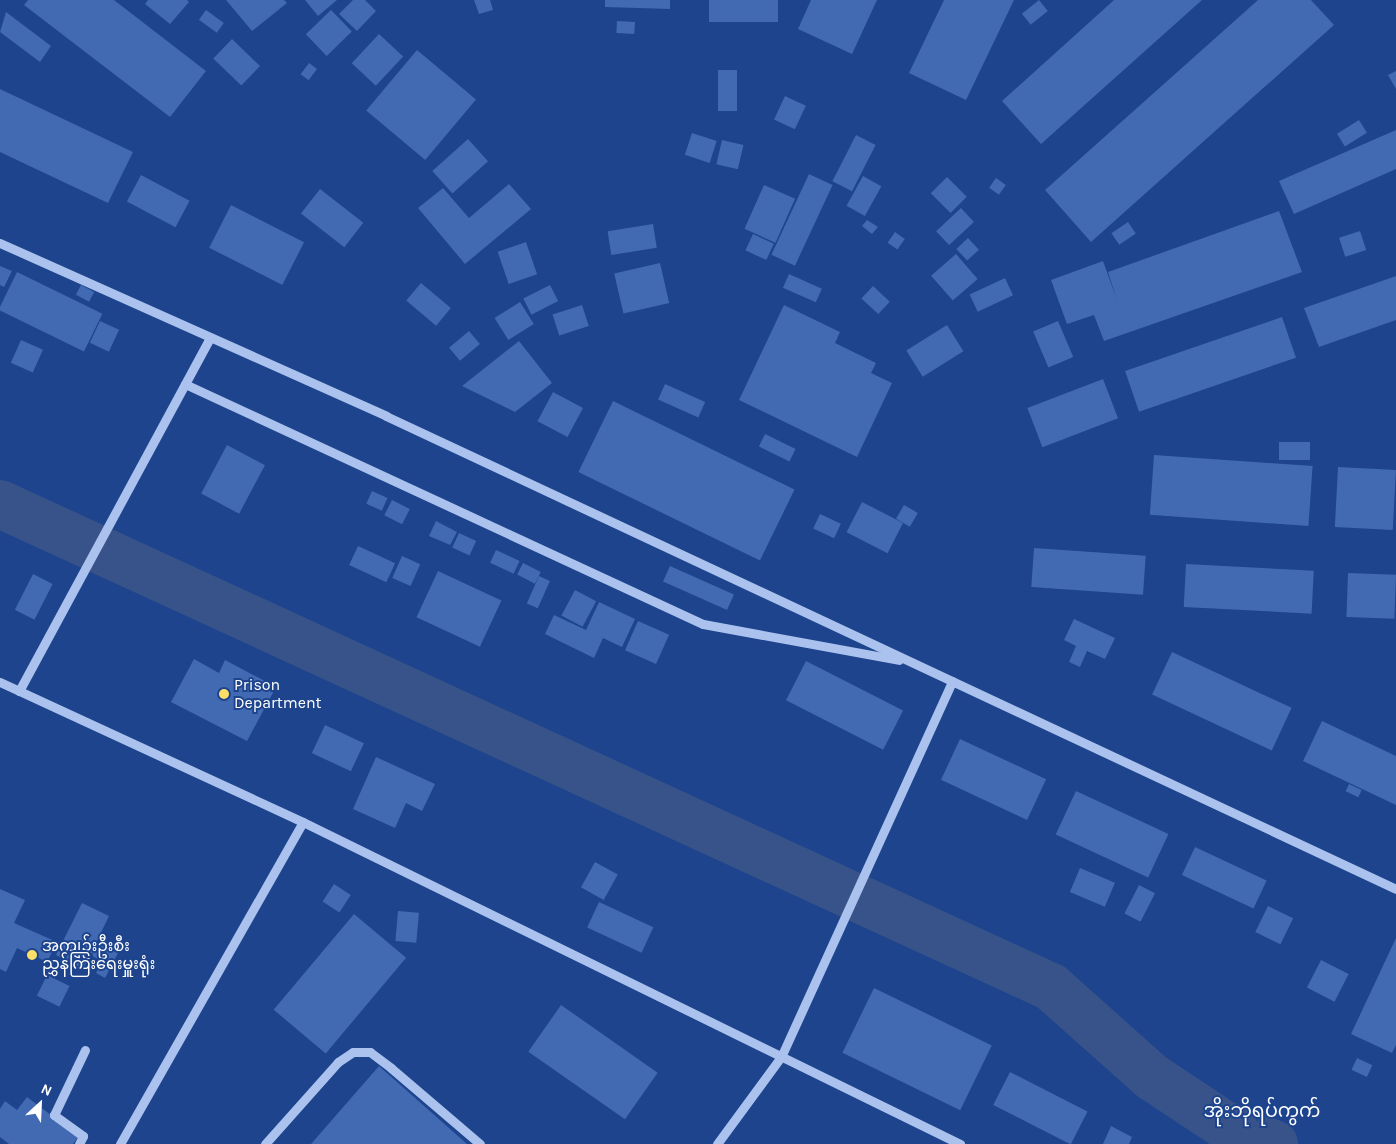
<!DOCTYPE html>
<meta charset="utf-8">
<style>
body{margin:0}
#map{position:relative;width:1396px;height:1144px;overflow:hidden;background:#1d448d;font-family:Karla,"Noto Sans Myanmar",sans-serif}
div>[style]{position:absolute}
[style*='--x']{left:calc(var(--x)*1px);top:calc(var(--y)*1px);width:calc(var(--w)*1px);rotate:calc(var(--a)*1deg)}
.river>*{height:48px;margin:-24px;padding:0 24px;transform-origin:24px;border-radius:24px;background:#375389}
.building>*{inset:0;background:#416ab3;transform-origin:0 0}
.minor>*{height:9px;margin:-4.5px;padding:0 4.5px;transform-origin:4.5px;border-radius:4.5px;background:#aac2ed}
.dots>*{width:14px;height:14px;translate:-50% -50%;box-sizing:border-box;border:2px solid #1d448d;border-radius:50%}
span{translate:-50% -50%;white-space:nowrap;text-align:center;line-height:1.15;-webkit-text-stroke:4px #1d448d;paint-order:stroke}
.poi-label{font-size:16px;color:#fff}
.left{translate:0 -50%;text-align:left}
.quarter-label{font-size:19px;color:#fff}
.north{position:absolute;left:15px;top:1079px;width:50px;height:50px;-webkit-text-stroke:4px #1d448d;paint-order:stroke;rotate:25deg;font-size:14px;font-weight:700;line-height:20px;text-align:center;color:#fff}
.north::after{content:'';display:block;margin:auto;width:18px;height:22px;background:#fff;clip-path:polygon(50% 0,100% 100%,50% 72%,0 100%)}
</style>
<div id="map">
<div class="river">
<i style="--x:0;--y:504;--w:1157;--a:24.68"></i>
<i style="--x:1051;--y:987;--w:135;--a:41.7"></i>
<i style="--x:1152;--y:1077;--w:85;--a:33.5"></i>
<i style="--x:1223;--y:1124;--w:55;--a:21.4"></i>
</div>
<div class="building">
<i style="clip-path:polygon(28px 0,114px 0,206px 71px,170px 117px,24px 5px)"></i>
<i style="clip-path:polygon(148px 0,187px 0,189px 2px,170px 24px,145px 4px)"></i>
<i style="clip-path:polygon(226px 0,284px 0,287px 3px,252px 31px)"></i>
<i style="clip-path:polygon(305px 0,337px 0,318px 16px)"></i>
<i style="clip-path:polygon(353px 0,365px 0,376px 11px,357px 31px,339px 14px)"></i>
<i style="clip-path:polygon(474px 0,490px 0,493px 10px,479px 14px)"></i>
<i style="clip-path:polygon(605px 0,670px 0,670px 9px,605px 7px)"></i>
<i style="left:709px;top:0;width:69px;height:22px"></i>
<i style="clip-path:polygon(811px 0,877px 0,852px 54px,798px 29px)"></i>
<i style="clip-path:polygon(944px 0,1014px 0,966px 100px,909px 73px)"></i>
<i style="left:1039px;top:0;width:14px;height:22px;rotate:51deg"></i>
<i style="clip-path:polygon(1114px 0,1202px 0,1041px 144px,1002px 101px)"></i>
<i style="clip-path:polygon(1258px 0,1311px 0,1334px 25px,1091px 242px,1045px 190px)"></i>
<i style="left:206px;top:10px;width:22px;height:12px;rotate:36deg"></i>
<i style="left:331px;top:10px;width:30px;height:35px;rotate:46deg"></i>
<i style="clip-path:polygon(6px 12px,51px 46px,40px 62px,0 32px)"></i>
<i style="left:617px;top:21px;width:18px;height:12px;rotate:3deg"></i>
<i style="left:379px;top:34px;width:33px;height:40px;rotate:43deg"></i>
<i style="left:232px;top:39px;width:39px;height:27px;rotate:44deg"></i>
<i style="left:417px;top:50px;width:77px;height:79px;rotate:40deg"></i>
<i style="left:309px;top:63px;width:10px;height:14px;rotate:37deg"></i>
<i style="left:718px;top:70px;width:19px;height:41px"></i>
<i style="clip-path:polygon(1396px 71px,1396px 89px,1388px 75px)"></i>
<i style="clip-path:polygon(0 89px,133px 152px,108px 203px,0 152px)"></i>
<i style="left:785px;top:96px;width:23px;height:26px;rotate:25deg"></i>
<i style="left:1359px;top:120px;width:15px;height:26px;rotate:58deg"></i>
<i style="clip-path:polygon(1396px 130px,1396px 169px,1294px 214px,1279px 181px)"></i>
<i style="left:692px;top:133px;width:26px;height:23px;rotate:18deg"></i>
<i style="left:856px;top:135px;width:22px;height:52px;rotate:27deg"></i>
<i style="left:468px;top:139px;width:30px;height:48px;rotate:48deg"></i>
<i style="left:722px;top:140px;width:22px;height:25px;rotate:13deg"></i>
<i style="left:809px;top:174px;width:26px;height:89px;rotate:25deg"></i>
<i style="left:141px;top:175px;width:55px;height:30px;rotate:28deg"></i>
<i style="left:863px;top:176px;width:21px;height:34px;rotate:29deg"></i>
<i style="left:947px;top:177px;width:28px;height:23px;rotate:45deg"></i>
<i style="left:996px;top:178px;width:12px;height:12px;rotate:35deg"></i>
<i style="clip-path:polygon(509px 184px,531px 209px,465px 264px,418px 208px,443px 188px,469px 218px)"></i>
<i style="left:764px;top:185px;width:34px;height:48px;rotate:24deg"></i>
<i style="left:320px;top:189px;width:55px;height:31px;rotate:38deg"></i>
<i style="left:231px;top:205px;width:82px;height:48px;rotate:27deg"></i>
<i style="left:961px;top:208px;width:19px;height:34px;rotate:47deg"></i>
<i style="clip-path:polygon(1279px 211px,1302px 272px,1104px 341px,1094px 315px,1067px 324px,1051px 280px,1103px 261px,1117px 300px,1108px 272px)"></i>
<i style="clip-path:polygon(867px 220px,878px 227px,872px 234px,862px 226px)"></i>
<i style="left:1128px;top:222px;width:14px;height:20px;rotate:56deg"></i>
<i style="left:653px;top:224px;width:24px;height:46px;rotate:81deg"></i>
<i style="left:1360px;top:231px;width:20px;height:22px;rotate:72deg"></i>
<i style="left:895px;top:232px;width:12px;height:13px;rotate:35deg"></i>
<i style="left:753px;top:234px;width:23px;height:18px;rotate:25deg"></i>
<i style="left:968px;top:238px;width:16px;height:16px;rotate:47deg"></i>
<i style="left:526px;top:242px;width:34px;height:30px;rotate:71deg"></i>
<i style="left:956px;top:254px;width:33px;height:33px;rotate:49deg"></i>
<i style="left:660px;top:263px;width:41px;height:47px;rotate:77deg"></i>
<i style="clip-path:polygon(0 266px,12px 271px,4px 287px,0 285px)"></i>
<i style="left:17px;top:272px;width:95px;height:42px;rotate:26deg"></i>
<i style="left:789px;top:274px;width:36px;height:15px;rotate:24deg"></i>
<i style="clip-path:polygon(1396px 276px,1396px 320px,1319px 347px,1304px 308px)"></i>
<i style="left:1005px;top:278px;width:19px;height:39px;rotate:65deg"></i>
<i style="left:421px;top:283px;width:39px;height:23px;rotate:40deg"></i>
<i style="left:81px;top:285px;width:15px;height:11px;rotate:28deg"></i>
<i style="left:550px;top:285px;width:18px;height:30px;rotate:63deg"></i>
<i style="left:873px;top:286px;width:23px;height:17px;rotate:43deg"></i>
<i style="left:520px;top:302px;width:26px;height:30px;rotate:58deg"></i>
<i style="left:582px;top:305px;width:22px;height:31px;rotate:72deg"></i>
<i style="clip-path:polygon(784px 305px,840px 332px,835px 343px,876px 363px,871px 373px,892px 383px,857px 457px,739px 400px)"></i>
<i style="left:1282px;top:317px;width:43px;height:166px;rotate:71deg"></i>
<i style="left:100px;top:321px;width:21px;height:24px;rotate:25deg"></i>
<i style="left:1058px;top:321px;width:39px;height:27px;rotate:67deg"></i>
<i style="left:947px;top:325px;width:31px;height:48px;rotate:58deg"></i>
<i style="left:469px;top:331px;width:17px;height:26px;rotate:50deg"></i>
<i style="left:21px;top:340px;width:24px;height:25px;rotate:24deg"></i>
<i style="clip-path:polygon(519px 341px,552px 383px,515px 412px,462px 386px)"></i>
<i style="left:1103px;top:379px;width:42px;height:81px;rotate:69deg"></i>
<i style="left:665px;top:384px;width:44px;height:17px;rotate:24deg"></i>
<i style="left:553px;top:392px;width:34px;height:33px;rotate:28deg"></i>
<i style="left:613px;top:401px;width:202px;height:79px;rotate:26deg"></i>
<i style="left:765px;top:434px;width:34px;height:14px;rotate:26deg"></i>
<i style="left:1279px;top:442px;width:31px;height:18px"></i>
<i style="left:227px;top:445px;width:43px;height:55px;rotate:28deg"></i>
<i style="left:1154px;top:455px;width:159px;height:60px;rotate:4deg"></i>
<i style="left:1338px;top:467px;width:58px;height:60px;rotate:3deg"></i>
<i style="left:372px;top:491px;width:17px;height:14px;rotate:24deg"></i>
<i style="left:392px;top:500px;width:20px;height:17px;rotate:27deg"></i>
<i style="left:862px;top:502px;width:46px;height:34px;rotate:27deg"></i>
<i style="left:904px;top:505px;width:16px;height:16px;rotate:30deg"></i>
<i style="left:820px;top:514px;width:23px;height:16px;rotate:25deg"></i>
<i style="clip-path:polygon(436px 521px,457px 532px,450px 545px,429px 536px)"></i>
<i style="left:459px;top:533px;width:19px;height:16px;rotate:25deg"></i>
<i style="left:358px;top:546px;width:41px;height:21px;rotate:25deg"></i>
<i style="left:1034px;top:548px;width:112px;height:39px;rotate:4deg"></i>
<i style="left:496px;top:550px;width:26px;height:14px;rotate:25deg"></i>
<i style="left:402px;top:556px;width:20px;height:24px;rotate:24deg"></i>
<i style="left:523px;top:563px;width:20px;height:13px;rotate:27deg"></i>
<i style="left:1186px;top:564px;width:128px;height:43px;rotate:3deg"></i>
<i style="left:670px;top:566px;width:70px;height:17px;rotate:24deg"></i>
<i style="left:438px;top:571px;width:70px;height:51px;rotate:25deg"></i>
<i style="left:1348px;top:573px;width:48px;height:44px;rotate:2deg"></i>
<i style="left:33px;top:574px;width:22px;height:40px;rotate:27deg"></i>
<i style="left:539px;top:576px;width:12px;height:30px;rotate:24deg"></i>
<i style="left:575px;top:590px;width:24px;height:29px;rotate:28deg"></i>
<i style="clip-path:polygon(599px 602px,635px 619px,622px 647px,603px 638px,594px 658px,545px 634px,554px 615px,586px 630px)"></i>
<i style="clip-path:polygon(1074px 619px,1115px 638px,1105px 659px,1087px 651px,1080px 667px,1069px 662px,1076px 646px,1064px 640px)"></i>
<i style="left:638px;top:621px;width:34px;height:32px;rotate:24deg"></i>
<i style="left:1172px;top:652px;width:132px;height:47px;rotate:25deg"></i>
<i style="clip-path:polygon(194px 659px,219px 673px,225px 660px,276px 687px,247px 741px,171px 702px)"></i>
<i style="left:806px;top:661px;width:109px;height:44px;rotate:27deg"></i>
<i style="clip-path:polygon(1322px 721px,1396px 756px,1396px 805px,1303px 761px)"></i>
<i style="left:325px;top:725px;width:43px;height:31px;rotate:25deg"></i>
<i style="left:960px;top:739px;width:95px;height:45px;rotate:25deg"></i>
<i style="clip-path:polygon(376px 757px,435px 784px,422px 811px,406px 803px,395px 828px,353px 809px)"></i>
<i style="left:1349px;top:784px;width:14px;height:8px;rotate:25deg"></i>
<i style="left:1076px;top:791px;width:102px;height:48px;rotate:25deg"></i>
<i style="left:1195px;top:847px;width:79px;height:31px;rotate:25deg"></i>
<i style="left:595px;top:862px;width:26px;height:29px;rotate:29deg"></i>
<i style="left:1080px;top:868px;width:38px;height:26px;rotate:23deg"></i>
<i style="left:334px;top:884px;width:20px;height:21px;rotate:33deg"></i>
<i style="left:1139px;top:885px;width:18px;height:32px;rotate:27deg"></i>
<i style="clip-path:polygon(0 889px,25px 900px,14px 923px,57px 942px,47px 962px,17px 948px,6px 972px,0 969px)"></i>
<i style="left:599px;top:902px;width:60px;height:28px;rotate:25deg"></i>
<i style="clip-path:polygon(82px 903px,109px 916px,96px 943px,118px 953px,105px 978px,96px 973px,102px 961px,90px 955px,83px 969px,56px 955px)"></i>
<i style="left:1268px;top:906px;width:28px;height:29px;rotate:26deg"></i>
<i style="left:398px;top:911px;width:21px;height:30px;rotate:5deg"></i>
<i style="left:354px;top:914px;width:68px;height:125px;rotate:40deg"></i>
<i style="clip-path:polygon(1396px 938px,1396px 1045px,1392px 1053px,1351px 1034px)"></i>
<i style="left:1321px;top:960px;width:31px;height:31px;rotate:27deg"></i>
<i style="left:47px;top:975px;width:25px;height:23px;rotate:26deg"></i>
<i style="left:874px;top:988px;width:131px;height:72px;rotate:26deg"></i>
<i style="left:561px;top:1005px;width:118px;height:57px;rotate:35deg"></i>
<i style="left:1357px;top:1058px;width:17px;height:13px;rotate:25deg"></i>
<i style="clip-path:polygon(379px 1066px,467px 1144px,311px 1144px)"></i>
<i style="left:1010px;top:1072px;width:87px;height:37px;rotate:27deg"></i>
<i style="clip-path:polygon(27px 1097px,79px 1136px,73px 1144px,9px 1144px,0 1137px,0 1109px,5px 1101px,17px 1110px)"></i>
<i style="clip-path:polygon(1111px 1126px,1132px 1137px,1129px 1144px,1103px 1144px)"></i>
</div>
<div class="minor">
<i style="--x:0;--y:243;--w:423;--a:24.1"></i>
<i style="--x:386;--y:416;--w:1115;--a:25.09"></i>
<i style="--x:185;--y:384;--w:571;--a:24.86"></i>
<i style="--x:703;--y:624;--w:199;--a:10.4"></i>
<i style="--x:0;--y:682;--w:334;--a:24.8"></i>
<i style="--x:303;--y:822;--w:732;--a:26.11"></i>
<i style="--x:19;--y:691;--w:401;--a:-61.6"></i>
<i style="--x:79;--y:1144;--w:9;--a:-63"></i>
<i style="--x:83;--y:1136;--w:36;--a:-144"></i>
<i style="--x:54;--y:1115;--w:72;--a:-64.5"></i>
<i style="--x:120;--y:1144;--w:370;--a:-60.4"></i>
<i style="--x:265;--y:1144;--w:110;--a:-48.3"></i>
<i style="--x:338;--y:1062;--w:18;--a:-34"></i>
<i style="--x:353;--y:1052;--w:17;--a:0"></i>
<i style="--x:370;--y:1052;--w:26;--a:37"></i>
<i style="--x:391;--y:1068;--w:117;--a:40.5"></i>
<i style="--x:717;--y:1144;--w:108;--a:-53.7"></i>
<i style="--x:781;--y:1057;--w:413;--a:-65.5"></i>
</div>
<div class="dots">
<i style="left:224px;top:694px;background:#fddf68"></i>
<i style="left:32px;top:955px;background:#fddf68"></i>
</div>
<div class="poi-label">
<span class="left" style="left:234px;top:694px">Prison<br>Department</span>
<span class="left" style="left:42px;top:955px">အကျဉ်းဦးစီး<br>ညွှန်ကြးရေးမှူးရုံး</span>
</div>
<div class="quarter-label">
<span style="left:1262px;top:1112px">အိုးဘိုရပ်ကွက်</span>
</div>
<div class="north">N</div>
</div>
